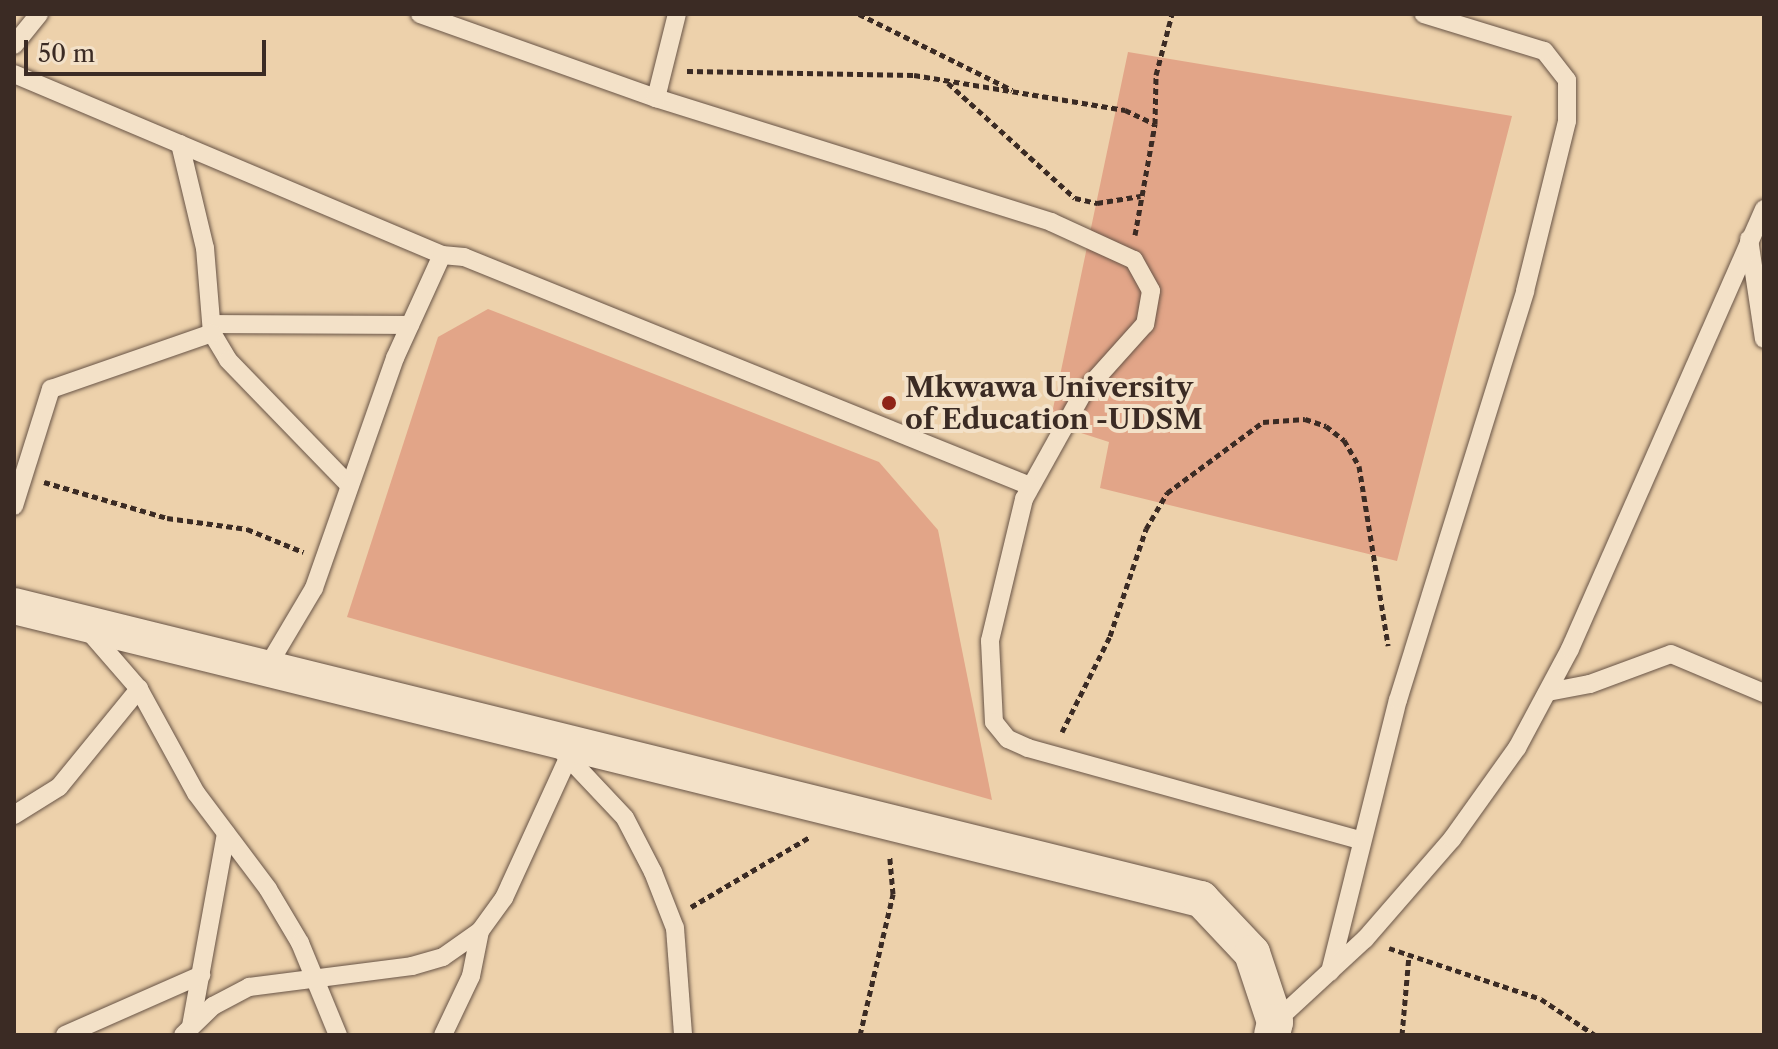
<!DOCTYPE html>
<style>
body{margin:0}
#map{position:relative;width:1778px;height:1049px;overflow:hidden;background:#edd1ab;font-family:"Libre Caslon Text",serif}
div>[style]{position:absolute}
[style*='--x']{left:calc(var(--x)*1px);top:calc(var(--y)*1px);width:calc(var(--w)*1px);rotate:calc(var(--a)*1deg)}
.building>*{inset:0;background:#e2a588}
.path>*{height:5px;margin-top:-2.5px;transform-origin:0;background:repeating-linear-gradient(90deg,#3b2b24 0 6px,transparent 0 10px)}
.roads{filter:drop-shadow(0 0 2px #685446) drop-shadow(0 0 2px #685446)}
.lane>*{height:18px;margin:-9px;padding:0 9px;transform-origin:9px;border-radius:9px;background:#f3e1c8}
.street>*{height:36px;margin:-18px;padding:0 18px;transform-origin:18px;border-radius:18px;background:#f3e1c8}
.dots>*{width:22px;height:22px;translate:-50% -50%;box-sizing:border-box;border:4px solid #f3e1c8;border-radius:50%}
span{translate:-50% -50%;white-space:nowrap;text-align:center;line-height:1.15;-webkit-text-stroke:8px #f3e1c8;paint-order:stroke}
.poi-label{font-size:28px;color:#3b2b24;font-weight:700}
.left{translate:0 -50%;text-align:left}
.frame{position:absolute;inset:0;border:16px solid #3b2b24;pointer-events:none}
.scale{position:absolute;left:24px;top:40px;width:242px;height:36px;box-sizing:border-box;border:4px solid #3b2b24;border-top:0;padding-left:10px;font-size:24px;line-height:28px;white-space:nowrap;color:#3b2b24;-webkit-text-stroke:6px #f3e1c8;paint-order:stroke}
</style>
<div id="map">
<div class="building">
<i style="clip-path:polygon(1128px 52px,1512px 116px,1397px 561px,1100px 488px,1109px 442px,1050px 423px)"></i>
<i style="clip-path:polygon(488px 309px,879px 462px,938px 530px,992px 800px,347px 617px,438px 337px)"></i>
</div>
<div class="path">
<i style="--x:859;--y:14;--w:171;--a:26.4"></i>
<i style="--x:687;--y:71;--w:227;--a:1"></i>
<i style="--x:914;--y:75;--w:214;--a:9.4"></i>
<i style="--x:1125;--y:110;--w:33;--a:25"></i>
<i style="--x:948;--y:83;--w:171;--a:42.2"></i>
<i style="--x:1075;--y:198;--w:23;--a:13"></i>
<i style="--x:1097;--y:203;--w:44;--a:-9.2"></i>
<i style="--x:1135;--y:235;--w:113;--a:-79.8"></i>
<i style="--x:1155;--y:124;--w:49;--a:-88.8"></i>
<i style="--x:1156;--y:75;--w:63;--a:-75.3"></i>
<i style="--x:44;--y:482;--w:128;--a:16.3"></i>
<i style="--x:167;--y:518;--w:81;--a:7.8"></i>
<i style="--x:247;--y:529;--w:61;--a:22.3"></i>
<i style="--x:1062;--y:732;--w:107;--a:-63.4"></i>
<i style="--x:1110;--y:636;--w:113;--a:-71.4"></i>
<i style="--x:1146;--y:529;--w:42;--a:-59.7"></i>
<i style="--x:1167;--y:493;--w:119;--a:-36.5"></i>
<i style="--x:1263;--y:422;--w:42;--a:-4.1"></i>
<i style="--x:1305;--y:419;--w:22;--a:18"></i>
<i style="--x:1326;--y:426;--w:23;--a:38"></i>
<i style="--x:1344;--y:440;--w:30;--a:60"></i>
<i style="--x:1359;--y:466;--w:182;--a:80.8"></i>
<i style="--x:691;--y:907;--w:138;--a:-30.5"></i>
<i style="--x:1389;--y:948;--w:160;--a:18.5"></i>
<i style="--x:1541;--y:999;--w:65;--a:33.7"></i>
<i style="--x:860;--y:1035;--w:145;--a:-76.8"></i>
<i style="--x:893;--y:894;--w:38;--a:-95"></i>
<i style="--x:1402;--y:1035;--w:80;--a:-85"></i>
</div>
<div class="roads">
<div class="lane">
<i style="--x:420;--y:14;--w:251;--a:19.6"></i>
<i style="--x:656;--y:98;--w:414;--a:17.4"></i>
<i style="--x:1051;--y:222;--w:91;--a:24.6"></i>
<i style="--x:1134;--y:260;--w:35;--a:61"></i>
<i style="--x:1151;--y:291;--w:34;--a:100"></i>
<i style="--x:1145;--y:324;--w:93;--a:131.9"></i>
<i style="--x:1083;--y:393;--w:121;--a:119.1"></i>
<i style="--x:1024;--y:499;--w:146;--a:103.5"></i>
<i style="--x:990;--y:641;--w:81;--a:87.2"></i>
<i style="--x:994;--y:722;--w:22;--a:51"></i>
<i style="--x:1008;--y:739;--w:22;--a:24"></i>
<i style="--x:1028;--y:748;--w:344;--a:15.5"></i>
<i style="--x:14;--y:45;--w:40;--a:-51"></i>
<i style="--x:14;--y:74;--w:465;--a:22.9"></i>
<i style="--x:656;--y:98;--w:87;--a:-76"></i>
<i style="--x:180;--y:144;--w:107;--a:76.5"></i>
<i style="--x:205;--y:248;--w:85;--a:85.3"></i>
<i style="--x:212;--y:333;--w:31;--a:59"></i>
<i style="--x:228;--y:360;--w:174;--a:45.9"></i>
<i style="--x:1749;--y:239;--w:101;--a:81.5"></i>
<i style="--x:212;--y:324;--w:198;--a:0.3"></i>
<i style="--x:14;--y:506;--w:123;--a:-72.5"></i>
<i style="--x:51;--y:389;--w:170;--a:-19.2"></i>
<i style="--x:87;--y:629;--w:79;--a:49.1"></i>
<i style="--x:139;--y:689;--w:119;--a:61.3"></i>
<i style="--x:196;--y:793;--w:120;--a:53.1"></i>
<i style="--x:268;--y:889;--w:63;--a:59.3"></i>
<i style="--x:300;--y:943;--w:100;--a:67.6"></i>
<i style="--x:266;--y:669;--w:94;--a:-59.3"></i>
<i style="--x:314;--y:588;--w:244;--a:-70.6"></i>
<i style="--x:395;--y:358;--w:113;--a:-65.5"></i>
<i style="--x:442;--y:255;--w:22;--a:5"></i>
<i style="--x:464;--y:257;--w:611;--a:22.03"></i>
<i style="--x:1548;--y:692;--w:43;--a:-10.8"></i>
<i style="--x:1590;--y:684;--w:86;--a:-20.3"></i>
<i style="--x:1671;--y:654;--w:101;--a:22.8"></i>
<i style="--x:561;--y:750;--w:93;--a:46.7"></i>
<i style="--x:625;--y:818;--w:61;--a:62.6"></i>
<i style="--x:653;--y:872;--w:60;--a:68.6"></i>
<i style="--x:675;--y:928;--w:107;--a:85.7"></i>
<i style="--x:14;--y:815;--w:53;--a:-31.9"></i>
<i style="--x:59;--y:787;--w:127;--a:-50.8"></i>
<i style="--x:1330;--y:972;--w:280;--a:-76"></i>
<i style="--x:1398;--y:700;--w:428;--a:-72.7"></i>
<i style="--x:1525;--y:291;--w:175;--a:-76.1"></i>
<i style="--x:1567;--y:121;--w:41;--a:-90"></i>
<i style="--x:1567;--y:80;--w:37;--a:-128"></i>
<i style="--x:1544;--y:51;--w:126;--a:-162.9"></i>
<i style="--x:1275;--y:1022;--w:122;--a:-42.7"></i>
<i style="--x:1365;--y:939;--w:133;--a:-49"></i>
<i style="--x:1452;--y:839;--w:112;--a:-54.5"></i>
<i style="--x:1517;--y:748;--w:112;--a:-61.8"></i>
<i style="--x:1570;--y:649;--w:481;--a:-66.2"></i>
<i style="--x:191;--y:1026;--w:196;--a:-79.7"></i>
<i style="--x:65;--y:1035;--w:149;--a:-23.8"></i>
<i style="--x:183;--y:1035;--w:42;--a:-44"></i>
<i style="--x:213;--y:1006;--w:41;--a:-27.8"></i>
<i style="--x:249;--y:987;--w:164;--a:-7.3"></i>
<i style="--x:412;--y:966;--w:32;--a:-16"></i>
<i style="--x:443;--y:957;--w:45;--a:-35.1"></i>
<i style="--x:480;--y:931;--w:41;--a:-54"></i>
<i style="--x:504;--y:898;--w:158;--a:-65.4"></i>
<i style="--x:443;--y:1035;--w:65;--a:-64.6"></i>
<i style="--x:471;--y:976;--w:46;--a:-78.7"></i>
</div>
<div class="street">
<i style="--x:14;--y:606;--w:1223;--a:13.87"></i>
<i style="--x:1201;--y:899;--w:74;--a:46.6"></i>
<i style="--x:1252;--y:953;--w:73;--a:71.6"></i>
<i style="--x:1275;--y:1022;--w:13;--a:103"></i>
</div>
</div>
<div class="dots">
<i style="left:889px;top:403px;background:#8f2418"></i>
</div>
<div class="poi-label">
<span class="left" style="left:905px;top:403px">Mkwawa University<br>of Education -UDSM</span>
</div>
<div class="frame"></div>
<div class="scale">50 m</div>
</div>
